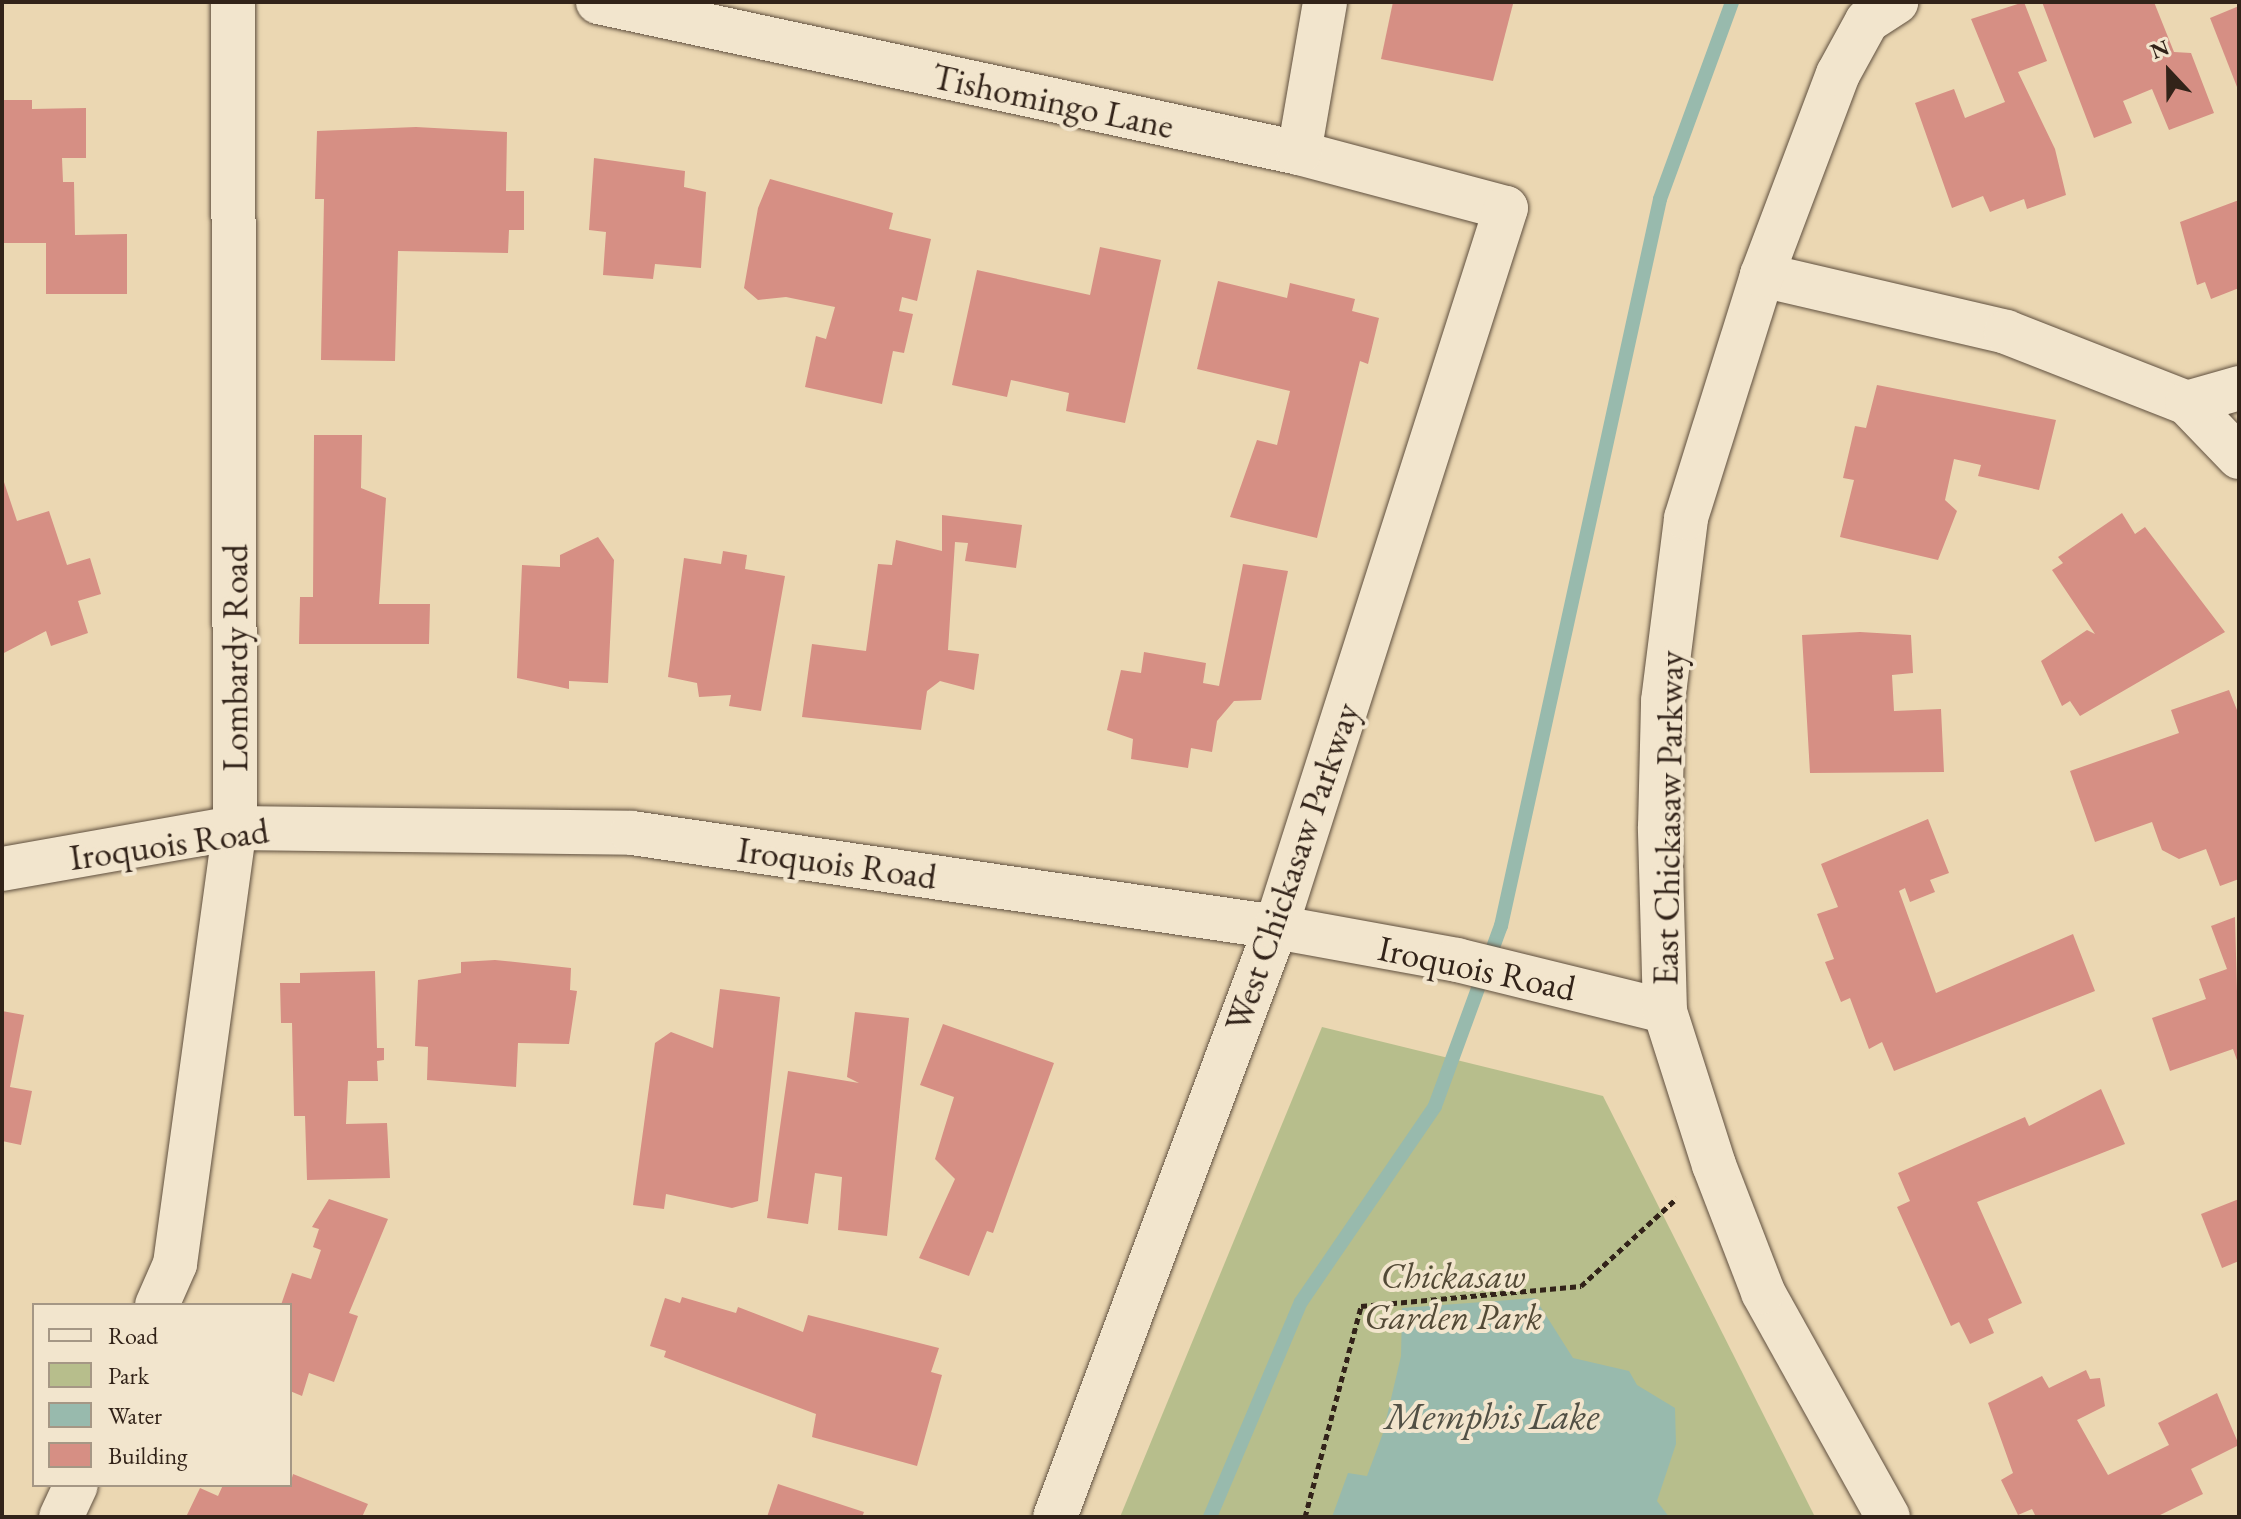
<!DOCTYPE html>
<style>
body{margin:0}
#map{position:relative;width:2241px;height:1519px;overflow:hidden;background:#ebd7b2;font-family:"EB Garamond",serif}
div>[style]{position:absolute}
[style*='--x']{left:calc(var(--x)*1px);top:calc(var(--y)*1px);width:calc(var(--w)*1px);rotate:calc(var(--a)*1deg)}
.green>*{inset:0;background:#b7be8c}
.water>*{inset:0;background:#98baad}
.stream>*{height:14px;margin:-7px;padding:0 7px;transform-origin:7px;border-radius:7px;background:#98baad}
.building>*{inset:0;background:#d68f84}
.path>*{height:5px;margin-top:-2.5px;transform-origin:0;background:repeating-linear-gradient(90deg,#322319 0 6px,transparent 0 10px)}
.roads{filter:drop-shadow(0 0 2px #60503f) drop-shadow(0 0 2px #60503f)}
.street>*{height:44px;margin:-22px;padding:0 22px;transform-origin:22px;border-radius:22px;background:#f2e5cd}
span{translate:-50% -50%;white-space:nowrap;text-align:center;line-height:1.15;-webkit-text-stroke:8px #f2e5cd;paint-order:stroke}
.street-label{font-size:36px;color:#322319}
.park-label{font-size:36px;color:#534a36;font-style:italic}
.water-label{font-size:38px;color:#515045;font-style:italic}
.frame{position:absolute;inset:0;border:4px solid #322319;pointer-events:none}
.legend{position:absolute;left:32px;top:1303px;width:260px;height:184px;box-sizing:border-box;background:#f2e5cd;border:2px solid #a59785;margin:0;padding:10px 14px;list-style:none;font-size:24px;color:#322319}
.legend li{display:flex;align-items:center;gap:16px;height:40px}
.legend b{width:40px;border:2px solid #a59785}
.north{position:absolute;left:2129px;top:32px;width:80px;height:80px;-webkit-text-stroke:6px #f2e5cd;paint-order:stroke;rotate:338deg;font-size:22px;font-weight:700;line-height:32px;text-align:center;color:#322319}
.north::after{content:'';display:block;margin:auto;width:28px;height:36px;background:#322319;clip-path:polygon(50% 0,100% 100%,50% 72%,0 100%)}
</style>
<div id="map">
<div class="green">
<i style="clip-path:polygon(1322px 1027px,1603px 1096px,1815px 1517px,1120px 1517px)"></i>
</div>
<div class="water">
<i style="clip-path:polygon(1535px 1298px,1573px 1358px,1629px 1371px,1637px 1385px,1675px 1408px,1676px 1444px,1657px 1501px,1669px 1517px,1332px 1517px,1348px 1473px,1367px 1476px,1383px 1433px,1401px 1356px,1402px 1308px)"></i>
</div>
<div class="stream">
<i style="--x:1210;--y:1517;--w:233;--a:-67.1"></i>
<i style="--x:1301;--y:1302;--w:237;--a:-55.6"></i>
<i style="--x:1435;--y:1106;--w:192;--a:-69.9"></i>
<i style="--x:1501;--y:926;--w:744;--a:-77.66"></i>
<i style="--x:1660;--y:199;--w:210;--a:-69.9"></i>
</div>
<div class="building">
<i style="clip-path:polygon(1393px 2px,1513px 4px,1493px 81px,1381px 59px)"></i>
<i style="clip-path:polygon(2024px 2px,2047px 61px,2018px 72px,2055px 149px,2066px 195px,2027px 209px,2024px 199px,1990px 212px,1983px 196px,1952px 208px,1915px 103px,1954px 89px,1965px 118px,2005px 102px,1971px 19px)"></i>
<i style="clip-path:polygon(2042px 2px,2154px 2px,2174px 52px,2191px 53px,2214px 113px,2169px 130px,2152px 89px,2123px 101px,2132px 123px,2094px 138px)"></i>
<i style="clip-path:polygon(2239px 6px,2239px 92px,2210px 18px)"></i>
<i style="clip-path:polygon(2px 100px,32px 100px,32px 109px,86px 108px,86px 158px,62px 158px,63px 182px,74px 182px,75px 235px,127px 234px,127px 294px,46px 294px,46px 243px,2px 243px)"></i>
<i style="clip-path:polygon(416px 127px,507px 132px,506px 191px,524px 191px,524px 230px,509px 230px,508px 253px,398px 251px,395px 361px,321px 360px,324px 199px,315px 199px,317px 131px)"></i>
<i style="clip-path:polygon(594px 158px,685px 171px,684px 187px,706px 192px,701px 268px,655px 264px,653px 279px,603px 275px,606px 232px,589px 230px)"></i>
<i style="clip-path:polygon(770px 179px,893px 213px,889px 229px,931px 239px,917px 301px,902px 297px,899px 311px,913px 314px,904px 353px,893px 351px,882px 404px,805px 387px,816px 336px,826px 339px,835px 307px,786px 297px,758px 300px,744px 288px,758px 208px)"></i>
<i style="clip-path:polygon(2239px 200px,2239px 288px,2211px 299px,2205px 282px,2197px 285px,2180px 222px)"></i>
<i style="clip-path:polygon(1100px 247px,1161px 260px,1125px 423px,1066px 411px,1069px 393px,1011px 380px,1007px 397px,952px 385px,977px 270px,1090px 295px)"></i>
<i style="clip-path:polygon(1218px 281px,1287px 298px,1290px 283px,1355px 299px,1352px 311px,1379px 318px,1368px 364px,1360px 361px,1317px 538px,1230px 517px,1257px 440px,1277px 445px,1290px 391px,1197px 369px)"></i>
<i style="clip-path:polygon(1877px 385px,2056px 420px,2039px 490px,1978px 476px,1981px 465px,1954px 459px,1945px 500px,1957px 511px,1938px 560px,1840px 537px,1854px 480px,1843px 478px,1855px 426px,1866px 428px)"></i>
<i style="clip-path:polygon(314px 435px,362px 435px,361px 488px,386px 498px,379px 604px,430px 604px,429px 644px,299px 644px,300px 597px,313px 597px)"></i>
<i style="clip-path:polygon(2px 476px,17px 521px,49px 511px,67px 565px,90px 558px,101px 594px,78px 601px,88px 633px,51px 646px,46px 631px,2px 654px)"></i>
<i style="clip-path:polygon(2122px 513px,2135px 534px,2145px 527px,2225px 632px,2080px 716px,2070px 701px,2062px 706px,2041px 661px,2087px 630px,2095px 634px,2052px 570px,2063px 563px,2058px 557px)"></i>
<i style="clip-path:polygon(942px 515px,1022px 525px,1016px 568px,965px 561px,968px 543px,955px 542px,948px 650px,979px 654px,974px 690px,940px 681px,927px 691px,921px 730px,802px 717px,812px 644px,866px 651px,878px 564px,892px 565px,896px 540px,942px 551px)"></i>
<i style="clip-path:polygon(598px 537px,614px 560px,608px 683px,569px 681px,569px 689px,517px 678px,522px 565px,560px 567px,560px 555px)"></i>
<i style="clip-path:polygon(723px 551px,747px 555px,745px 569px,785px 576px,761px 711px,729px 706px,731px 695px,699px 697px,697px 683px,668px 677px,684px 558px,721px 564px)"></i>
<i style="clip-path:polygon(1243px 564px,1288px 571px,1261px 700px,1234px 701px,1217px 721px,1212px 752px,1191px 748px,1188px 768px,1131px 759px,1133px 739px,1107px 730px,1121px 670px,1141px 673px,1144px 652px,1206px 663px,1203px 683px,1219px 686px)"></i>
<i style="clip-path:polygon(1860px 632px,1911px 635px,1913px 673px,1892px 675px,1894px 711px,1941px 709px,1944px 772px,1810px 773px,1802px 635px)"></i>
<i style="clip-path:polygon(2229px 690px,2239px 715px,2239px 879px,2220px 886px,2206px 849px,2179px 859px,2162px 850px,2152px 822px,2095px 842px,2070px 771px,2179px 733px,2171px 710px)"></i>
<i style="clip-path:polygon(1928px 819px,1949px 873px,1930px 880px,1935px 892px,1910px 902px,1905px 888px,1899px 891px,1936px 993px,2073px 934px,2095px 991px,1894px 1071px,1882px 1042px,1869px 1049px,1850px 998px,1841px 1002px,1825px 962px,1834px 959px,1817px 914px,1838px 907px,1821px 864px)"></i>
<i style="clip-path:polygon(2235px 917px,2239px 1066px,2233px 1049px,2170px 1071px,2152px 1018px,2206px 999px,2199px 979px,2227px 969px,2211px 926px)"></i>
<i style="clip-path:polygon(495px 960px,571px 968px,570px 990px,577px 991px,569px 1044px,518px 1043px,516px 1087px,427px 1080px,428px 1047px,415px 1046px,418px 980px,461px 973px,461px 962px)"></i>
<i style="clip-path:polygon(375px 971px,377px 1048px,384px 1048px,384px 1060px,377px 1061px,378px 1081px,348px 1081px,346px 1124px,387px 1123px,390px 1178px,307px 1180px,305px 1116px,294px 1116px,292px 1023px,281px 1023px,280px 983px,300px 983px,300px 973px)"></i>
<i style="clip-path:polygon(720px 989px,780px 997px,758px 1201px,732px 1208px,666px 1194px,664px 1209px,633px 1205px,655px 1043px,671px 1032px,713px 1048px)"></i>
<i style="clip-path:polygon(2px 1011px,24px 1015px,10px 1087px,32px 1091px,21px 1145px,2px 1141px)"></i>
<i style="clip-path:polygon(855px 1012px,909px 1018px,887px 1236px,838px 1230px,842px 1177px,815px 1173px,808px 1224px,767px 1218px,788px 1071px,859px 1083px,847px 1077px)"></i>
<i style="clip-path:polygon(943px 1024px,1054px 1063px,993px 1233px,987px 1231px,969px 1276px,919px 1258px,955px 1179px,935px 1159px,954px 1097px,920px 1085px)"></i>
<i style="clip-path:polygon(2101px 1089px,2125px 1144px,1977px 1202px,2022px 1303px,1988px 1319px,1994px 1333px,1970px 1344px,1959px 1322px,1951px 1326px,1897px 1207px,1910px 1201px,1898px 1173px,2025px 1117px,2029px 1126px)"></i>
<i style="clip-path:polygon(329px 1199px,388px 1219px,349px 1313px,358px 1316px,334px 1382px,309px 1373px,302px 1396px,290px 1391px,290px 1305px,281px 1305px,292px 1273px,311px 1279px,321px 1250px,313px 1247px,319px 1229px,312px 1227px)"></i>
<i style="clip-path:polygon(2239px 1199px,2239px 1261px,2222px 1268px,2201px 1214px)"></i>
<i style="clip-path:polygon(682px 1297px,736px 1313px,738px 1307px,803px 1332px,808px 1315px,939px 1348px,931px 1372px,942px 1375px,917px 1466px,812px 1437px,816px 1414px,664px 1357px,666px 1351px,650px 1346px,665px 1298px,680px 1303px)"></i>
<i style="clip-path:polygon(2086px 1370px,2090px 1379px,2100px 1378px,2105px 1406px,2077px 1420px,2108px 1475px,2169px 1445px,2158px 1423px,2217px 1393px,2239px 1445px,2191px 1469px,2203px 1494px,2156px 1517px,2036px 1517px,2032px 1509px,2018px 1515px,2001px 1480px,2013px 1473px,1988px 1403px,2042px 1376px,2049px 1388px)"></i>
<i style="clip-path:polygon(293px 1474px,368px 1504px,362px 1517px,186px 1517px,200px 1488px,218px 1496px,223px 1485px,290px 1485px)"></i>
<i style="clip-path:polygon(778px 1484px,864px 1512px,862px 1517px,767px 1517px)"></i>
</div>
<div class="path">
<i style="--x:1305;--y:1517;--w:218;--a:-75.1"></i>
<i style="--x:1361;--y:1306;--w:221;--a:-5.2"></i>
<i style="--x:1581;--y:1286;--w:130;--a:-42.5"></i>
</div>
<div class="roads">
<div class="street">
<i style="--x:598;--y:2;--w:717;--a:12.16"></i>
<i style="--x:1299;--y:153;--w:214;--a:14.9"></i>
<i style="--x:1506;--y:208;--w:755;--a:107.74"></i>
<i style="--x:1276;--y:927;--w:630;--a:110.53"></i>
<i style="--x:1299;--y:153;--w:153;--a:-80.2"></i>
<i style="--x:1762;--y:275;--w:251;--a:13.1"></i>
<i style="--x:2006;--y:332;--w:194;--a:21.4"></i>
<i style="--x:2187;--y:403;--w:75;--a:46.1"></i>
<i style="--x:2187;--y:403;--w:54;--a:-16.1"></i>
<i style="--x:2;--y:869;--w:237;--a:-10"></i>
<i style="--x:235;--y:828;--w:397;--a:0.7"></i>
<i style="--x:632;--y:833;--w:651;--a:8.3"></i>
<i style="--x:1276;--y:927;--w:184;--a:10.3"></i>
<i style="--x:1457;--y:960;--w:214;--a:13.8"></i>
<i style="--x:157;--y:1305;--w:45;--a:-66.3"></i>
<i style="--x:175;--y:1264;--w:440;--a:-82.2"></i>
<i style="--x:235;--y:828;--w:826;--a:-90.14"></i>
<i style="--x:61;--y:1517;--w:35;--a:-65"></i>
<i style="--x:1888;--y:1517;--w:257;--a:-119.1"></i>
<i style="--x:1763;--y:1292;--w:136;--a:-111.1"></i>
<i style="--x:1714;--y:1165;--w:162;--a:-107.7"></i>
<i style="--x:1665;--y:1011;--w:184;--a:-91.6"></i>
<i style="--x:1660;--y:827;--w:126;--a:-88.6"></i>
<i style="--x:1663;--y:701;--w:184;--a:-82.8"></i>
<i style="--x:1686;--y:518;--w:255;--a:-72.6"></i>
<i style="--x:1762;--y:275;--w:215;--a:-69.3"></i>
<i style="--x:1838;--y:74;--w:60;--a:-61.3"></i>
<i style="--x:1867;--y:21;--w:35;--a:-33"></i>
</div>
</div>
<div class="street-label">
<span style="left:1053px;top:101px;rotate:12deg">Tishomingo Lane</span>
<span style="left:235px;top:658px;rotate:-90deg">Lombardy Road</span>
<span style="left:1668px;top:818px;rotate:-89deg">East Chickasaw Parkway</span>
<span style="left:169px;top:844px;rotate:-8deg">Iroquois Road</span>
<span style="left:837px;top:863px;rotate:8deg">Iroquois Road</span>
<span style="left:1292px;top:867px;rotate:-71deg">West Chickasaw Parkway</span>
<span style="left:1477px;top:968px;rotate:12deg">Iroquois Road</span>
</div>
<div class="park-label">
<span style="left:1453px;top:1296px">Chickasaw<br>Garden Park</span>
</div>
<div class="water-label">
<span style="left:1492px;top:1416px">Memphis Lake</span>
</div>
<div class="frame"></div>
<ul class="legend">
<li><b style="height:10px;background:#f2e5cd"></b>Road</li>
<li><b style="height:22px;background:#b7be8c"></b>Park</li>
<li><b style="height:22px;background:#98baad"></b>Water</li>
<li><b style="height:22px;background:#d68f84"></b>Building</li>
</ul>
<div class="north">N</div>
</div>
